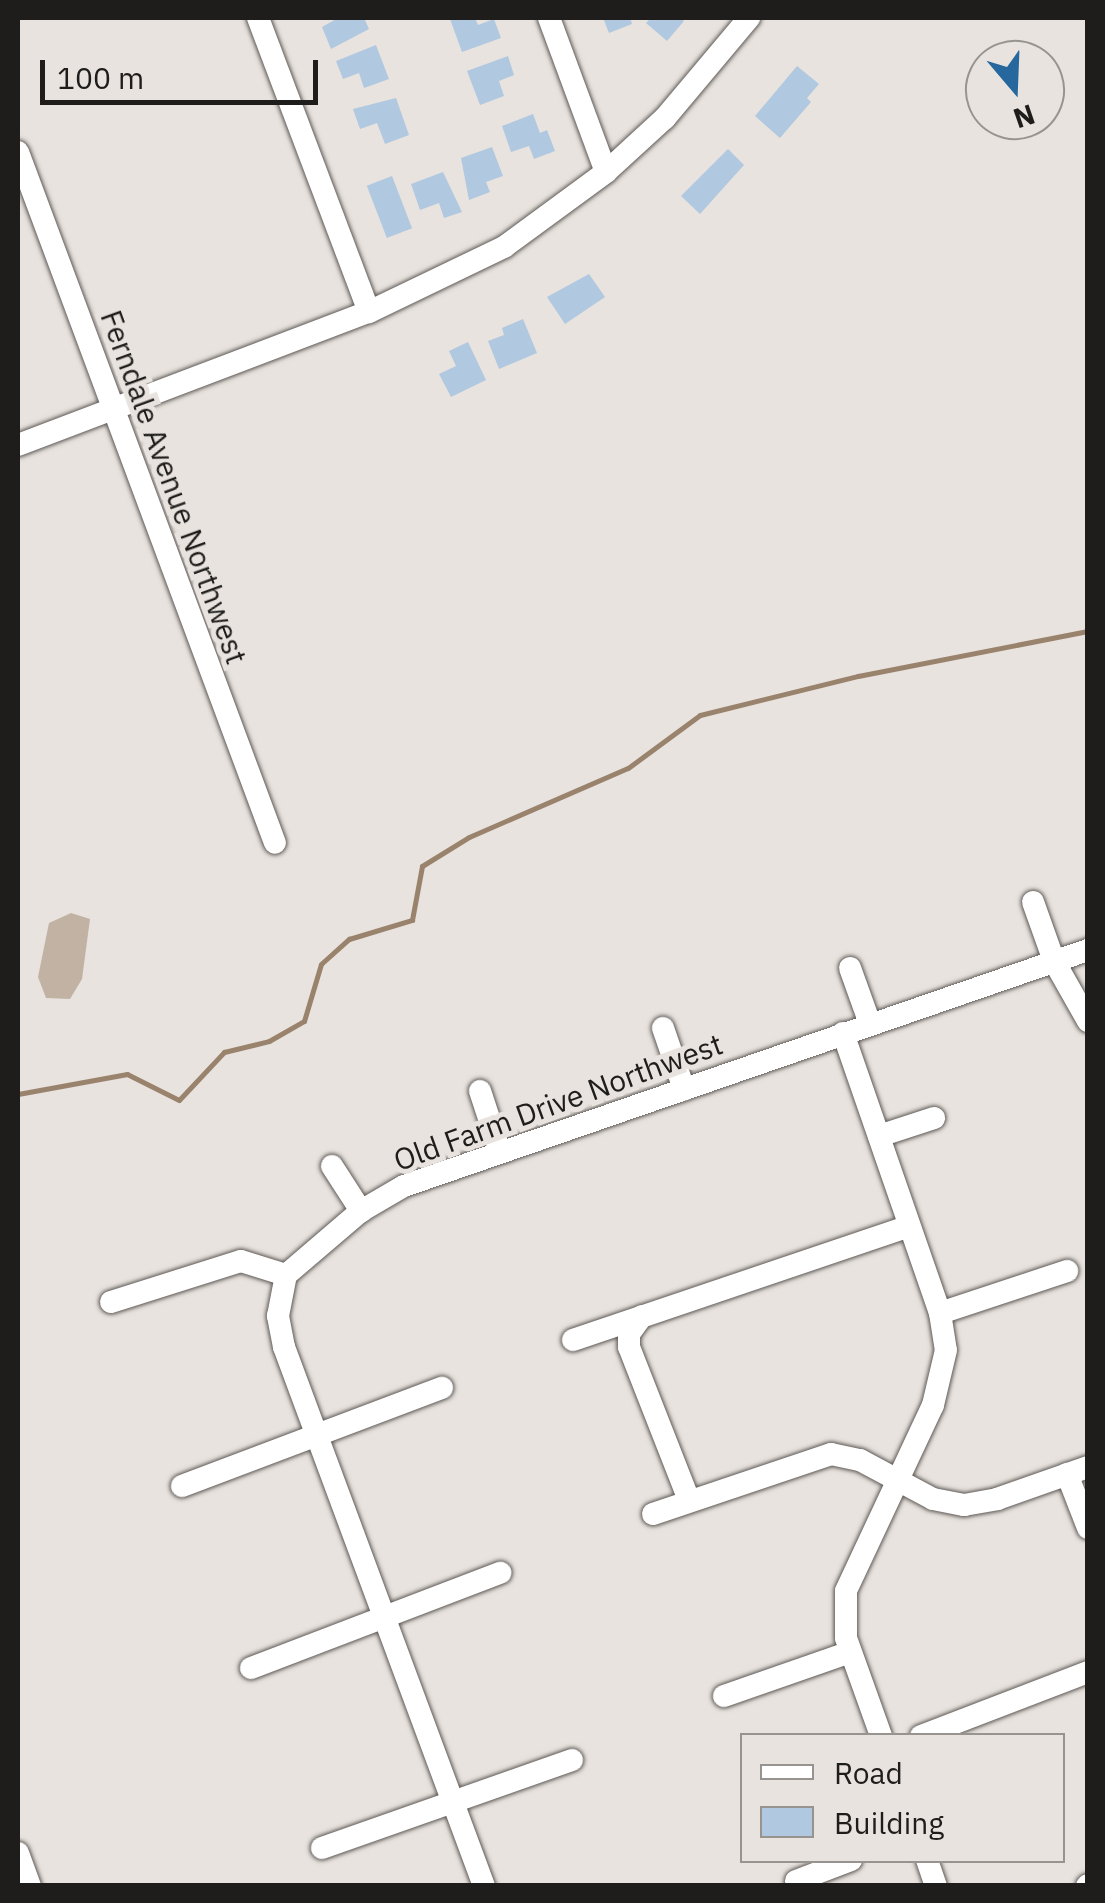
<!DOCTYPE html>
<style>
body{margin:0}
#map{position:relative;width:1105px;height:1903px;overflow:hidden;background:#e8e3de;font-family:"IBM Plex Sans",sans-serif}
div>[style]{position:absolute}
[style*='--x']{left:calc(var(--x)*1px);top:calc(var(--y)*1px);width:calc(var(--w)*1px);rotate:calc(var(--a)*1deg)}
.green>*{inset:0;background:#c1b2a4}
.stream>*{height:5px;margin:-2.5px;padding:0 2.5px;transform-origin:2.5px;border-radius:2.5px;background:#9a836d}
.building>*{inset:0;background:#b0c8e0;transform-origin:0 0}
.roads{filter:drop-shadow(0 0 2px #5e5956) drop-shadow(0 0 2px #5e5956)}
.street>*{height:22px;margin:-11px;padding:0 11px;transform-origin:11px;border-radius:11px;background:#fff}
span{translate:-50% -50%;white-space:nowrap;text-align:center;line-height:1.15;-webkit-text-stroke:10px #e8e3de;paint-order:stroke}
.street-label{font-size:30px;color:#1e1d1b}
.frame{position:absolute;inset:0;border:20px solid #1e1d1b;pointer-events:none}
.legend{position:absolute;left:740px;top:1733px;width:325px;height:130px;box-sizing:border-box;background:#e8e3de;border:2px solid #979490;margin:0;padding:12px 18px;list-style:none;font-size:30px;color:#1e1d1b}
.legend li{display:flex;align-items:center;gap:20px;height:50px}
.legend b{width:50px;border:2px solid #979490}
.north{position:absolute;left:965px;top:40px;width:100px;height:100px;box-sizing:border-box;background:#e8e3de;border:2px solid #979490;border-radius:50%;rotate:161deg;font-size:28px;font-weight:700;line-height:40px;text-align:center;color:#1e1d1b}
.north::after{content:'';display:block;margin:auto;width:35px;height:45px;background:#26689e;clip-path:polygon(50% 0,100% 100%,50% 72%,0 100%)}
.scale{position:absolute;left:40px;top:60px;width:278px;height:45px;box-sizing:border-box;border:5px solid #1e1d1b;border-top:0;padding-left:12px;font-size:30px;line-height:35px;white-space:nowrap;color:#1e1d1b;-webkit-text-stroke:8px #e8e3de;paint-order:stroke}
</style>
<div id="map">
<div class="green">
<i style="clip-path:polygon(71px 913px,90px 919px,82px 979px,70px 999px,46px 998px,38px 977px,49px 923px)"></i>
</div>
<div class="stream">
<i style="--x:18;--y:1094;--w:111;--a:-10.4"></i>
<i style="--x:127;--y:1074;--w:58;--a:26.6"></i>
<i style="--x:179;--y:1100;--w:66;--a:-46.8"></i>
<i style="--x:224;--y:1052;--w:46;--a:-13.7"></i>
<i style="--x:269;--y:1041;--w:40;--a:-29.7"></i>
<i style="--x:304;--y:1021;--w:59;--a:-73.4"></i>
<i style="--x:321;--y:964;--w:38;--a:-42"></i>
<i style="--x:349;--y:939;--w:66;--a:-16.8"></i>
<i style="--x:412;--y:920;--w:55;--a:-79.5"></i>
<i style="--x:422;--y:866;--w:55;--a:-31.7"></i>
<i style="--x:469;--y:837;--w:173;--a:-23.5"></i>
<i style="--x:628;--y:768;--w:89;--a:-36.4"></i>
<i style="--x:700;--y:715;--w:163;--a:-13.9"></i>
<i style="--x:858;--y:676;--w:234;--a:-11.1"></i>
</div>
<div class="building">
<i style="clip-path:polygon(338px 18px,364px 18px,369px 29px,331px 49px,322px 27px)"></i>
<i style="clip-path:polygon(475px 18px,478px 25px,494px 19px,501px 38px,462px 52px,450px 19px)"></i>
<i style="clip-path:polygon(603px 18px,630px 18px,632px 24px,609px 33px)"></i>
<i style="clip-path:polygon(651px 18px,680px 18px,684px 21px,667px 41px,646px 23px)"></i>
<i style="clip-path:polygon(376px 45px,389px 79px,364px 88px,359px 73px,343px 79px,336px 61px)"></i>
<i style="clip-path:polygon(508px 56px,514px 75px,499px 81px,504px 96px,480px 105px,467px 71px)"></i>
<i style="clip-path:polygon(797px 66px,819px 84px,807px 98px,811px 102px,780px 138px,755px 116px)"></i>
<i style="clip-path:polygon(396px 98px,409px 135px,385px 144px,377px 123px,360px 129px,353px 109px)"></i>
<i style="clip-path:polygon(533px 114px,540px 133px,547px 130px,555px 151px,534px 159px,529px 146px,511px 152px,502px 126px)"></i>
<i style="clip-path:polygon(492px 147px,503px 176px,486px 182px,490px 192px,469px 200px,461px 158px)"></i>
<i style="clip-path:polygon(728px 149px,744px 165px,700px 214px,681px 196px)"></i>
<i style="clip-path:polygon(443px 172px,462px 212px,444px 218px,439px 203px,420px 210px,411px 184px)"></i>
<i style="left:392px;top:176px;width:56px;height:27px;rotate:69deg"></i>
<i style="clip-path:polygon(589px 274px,605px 297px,565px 324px,547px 297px)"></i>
<i style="clip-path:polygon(523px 319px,537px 353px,499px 369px,488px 341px,504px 335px,502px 328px)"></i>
<i style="clip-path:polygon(468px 342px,486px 380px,451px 397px,439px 374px,456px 366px,449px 351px)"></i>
</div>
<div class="roads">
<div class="street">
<i style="--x:258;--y:18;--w:314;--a:69.3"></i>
<i style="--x:549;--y:18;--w:164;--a:69.7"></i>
<i style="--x:18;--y:152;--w:737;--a:69.6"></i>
<i style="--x:18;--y:445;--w:375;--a:-20.8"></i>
<i style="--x:369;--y:312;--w:150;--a:-25.7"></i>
<i style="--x:504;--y:247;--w:127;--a:-36.3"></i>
<i style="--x:606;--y:172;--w:80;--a:-42.5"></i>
<i style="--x:665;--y:118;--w:131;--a:-50"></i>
<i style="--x:1033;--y:902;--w:63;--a:70.4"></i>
<i style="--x:1054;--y:961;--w:69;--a:60.5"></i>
<i style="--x:850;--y:968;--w:59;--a:70.3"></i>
<i style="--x:663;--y:1028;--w:65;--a:71"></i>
<i style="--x:843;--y:1033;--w:296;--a:70.9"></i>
<i style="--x:940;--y:1313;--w:37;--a:81"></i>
<i style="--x:946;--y:1350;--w:57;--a:103.3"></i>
<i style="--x:933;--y:1405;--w:205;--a:115.1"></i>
<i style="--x:846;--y:1591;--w:47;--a:90"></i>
<i style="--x:846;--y:1638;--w:104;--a:70.3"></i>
<i style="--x:480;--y:1091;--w:64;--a:71.8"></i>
<i style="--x:879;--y:1136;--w:58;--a:-18.1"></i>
<i style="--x:332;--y:1166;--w:54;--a:57.2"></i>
<i style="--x:111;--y:1302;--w:136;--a:-17.5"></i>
<i style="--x:241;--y:1261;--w:47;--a:17.3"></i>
<i style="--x:940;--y:1313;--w:134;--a:-18.3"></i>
<i style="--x:642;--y:1316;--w:22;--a:126"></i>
<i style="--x:629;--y:1334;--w:13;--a:90"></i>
<i style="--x:629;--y:1347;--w:164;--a:68.6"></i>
<i style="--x:573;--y:1340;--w:355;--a:-18.7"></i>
<i style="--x:1067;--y:1474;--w:58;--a:68.7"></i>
<i style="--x:182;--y:1486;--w:278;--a:-20.7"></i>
<i style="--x:653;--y:1514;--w:188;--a:-18.6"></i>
<i style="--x:831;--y:1454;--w:30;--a:12"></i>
<i style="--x:860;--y:1460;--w:83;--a:28.1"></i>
<i style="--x:933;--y:1499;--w:32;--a:11"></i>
<i style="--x:964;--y:1505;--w:34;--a:-10"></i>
<i style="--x:997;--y:1499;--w:96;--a:-19.4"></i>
<i style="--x:251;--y:1668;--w:267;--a:-20.9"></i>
<i style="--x:724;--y:1696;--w:133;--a:-19.2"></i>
<i style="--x:921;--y:1736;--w:179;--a:-21"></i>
<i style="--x:322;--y:1848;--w:265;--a:-19.4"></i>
<i style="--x:18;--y:1853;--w:35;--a:70"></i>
<i style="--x:927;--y:1860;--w:28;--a:71"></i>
<i style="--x:796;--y:1881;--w:59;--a:-20.9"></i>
<i style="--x:484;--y:1886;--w:575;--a:-110.36"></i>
<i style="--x:284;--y:1347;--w:32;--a:-101"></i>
<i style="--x:278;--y:1316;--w:42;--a:-79"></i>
<i style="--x:286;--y:1275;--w:99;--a:-40.5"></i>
<i style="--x:361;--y:1211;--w:50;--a:-30.2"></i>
<i style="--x:404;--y:1186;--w:724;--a:-19.04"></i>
<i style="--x:1087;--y:1886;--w:1;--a:-45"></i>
</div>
</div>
<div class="street-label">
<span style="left:174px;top:487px;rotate:70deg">Ferndale Avenue Northwest</span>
<span style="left:558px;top:1102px;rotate:-20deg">Old Farm Drive Northwest</span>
</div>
<div class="frame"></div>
<ul class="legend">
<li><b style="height:12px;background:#fff"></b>Road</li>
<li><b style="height:28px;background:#b0c8e0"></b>Building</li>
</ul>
<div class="north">N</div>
<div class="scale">100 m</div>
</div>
